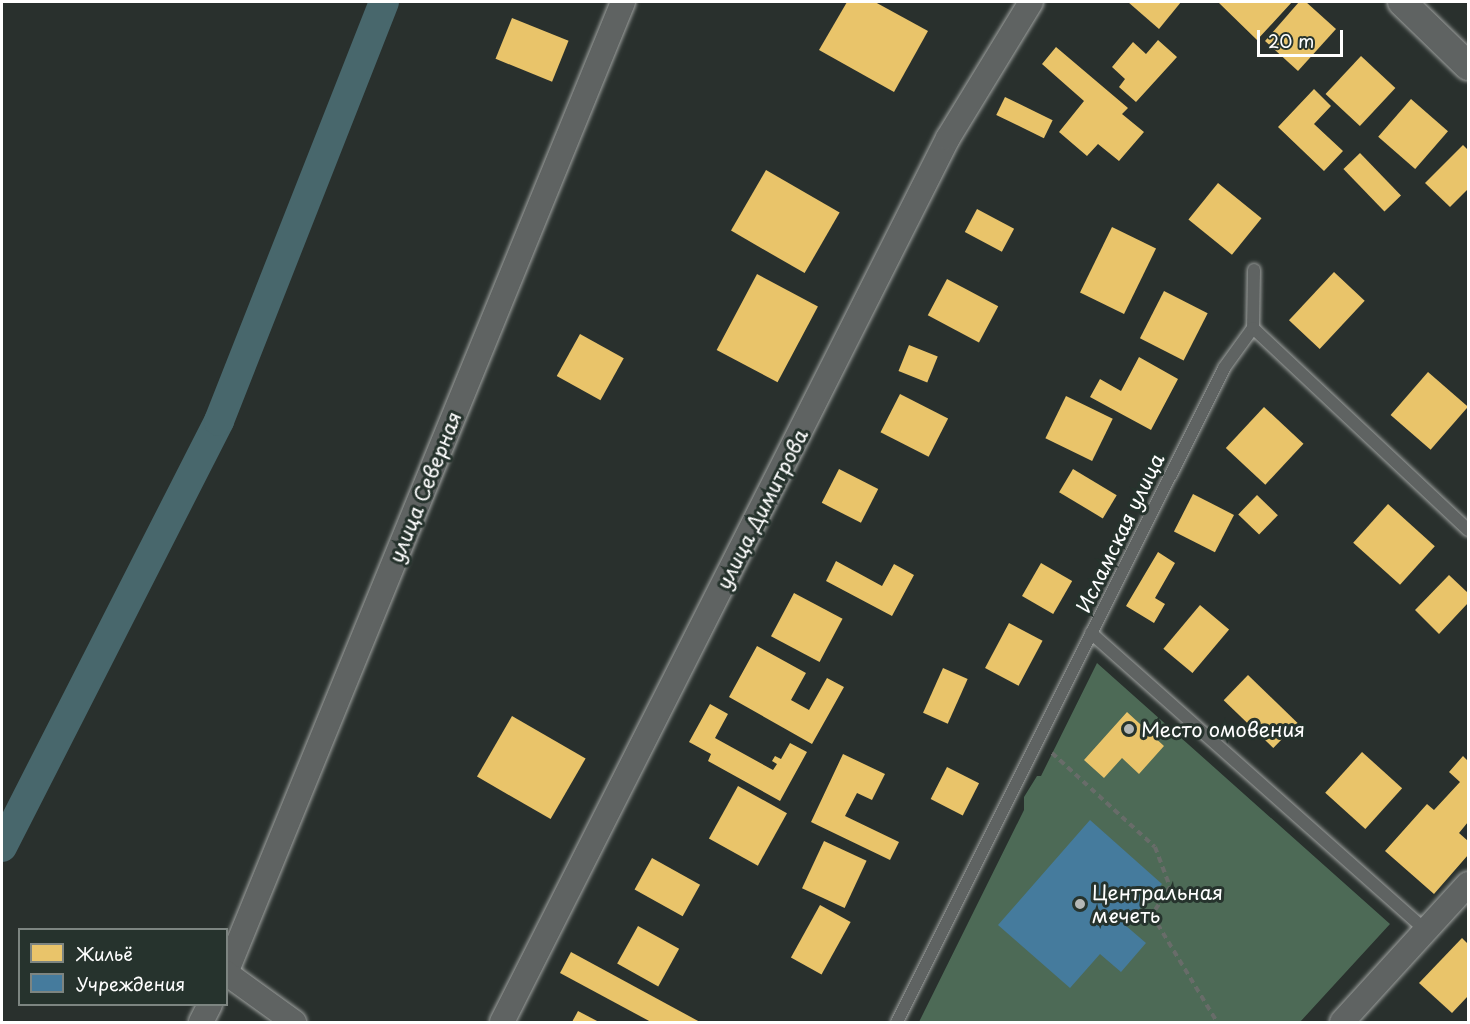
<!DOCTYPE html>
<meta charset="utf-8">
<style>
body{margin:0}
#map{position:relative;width:1470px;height:1024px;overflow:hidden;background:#29302d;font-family:"Playpen Sans",sans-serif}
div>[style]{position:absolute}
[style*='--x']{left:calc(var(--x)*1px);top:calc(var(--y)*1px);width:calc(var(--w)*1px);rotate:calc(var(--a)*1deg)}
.green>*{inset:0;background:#4d6a56}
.homes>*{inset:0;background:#e9c46a;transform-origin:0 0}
.public>*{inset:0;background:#457b9d}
.canal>*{height:30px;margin:-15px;padding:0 15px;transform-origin:15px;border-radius:15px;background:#48676c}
.path>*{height:4px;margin-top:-2px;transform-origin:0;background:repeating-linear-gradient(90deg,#686c69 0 6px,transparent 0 10.5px)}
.roads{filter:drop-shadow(0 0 2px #9fa2a0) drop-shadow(0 0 2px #9fa2a0)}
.service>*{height:12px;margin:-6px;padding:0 6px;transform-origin:6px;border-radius:6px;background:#5f6362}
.minor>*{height:24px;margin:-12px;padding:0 12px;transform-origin:12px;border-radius:12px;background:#5f6362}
.tertiary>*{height:28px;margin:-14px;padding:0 14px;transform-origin:14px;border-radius:14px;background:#5f6362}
.dots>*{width:16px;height:16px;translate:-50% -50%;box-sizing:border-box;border:3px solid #26332d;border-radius:50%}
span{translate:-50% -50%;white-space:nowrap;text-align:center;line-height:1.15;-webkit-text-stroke:6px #26332d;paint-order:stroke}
.street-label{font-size:20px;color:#fff}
.poi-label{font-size:20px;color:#fff}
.left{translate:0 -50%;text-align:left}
.frame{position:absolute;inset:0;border:3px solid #fff;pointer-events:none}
.legend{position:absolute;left:18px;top:928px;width:210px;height:78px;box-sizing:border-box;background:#26332d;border:2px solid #7d8581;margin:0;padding:8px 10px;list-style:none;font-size:18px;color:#fff}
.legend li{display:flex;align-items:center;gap:12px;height:30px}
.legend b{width:30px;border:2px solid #7d8581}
.scale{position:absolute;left:1257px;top:30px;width:86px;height:27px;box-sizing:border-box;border:3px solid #fff;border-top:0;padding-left:8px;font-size:18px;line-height:21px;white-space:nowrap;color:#fff;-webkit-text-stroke:4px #26332d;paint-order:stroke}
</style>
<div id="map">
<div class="green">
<i style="clip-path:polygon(1097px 663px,1390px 924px,1300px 1022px,919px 1022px,1024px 810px,1024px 797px,1037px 776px,1041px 776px)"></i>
</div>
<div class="homes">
<i style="clip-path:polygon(847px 2px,875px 2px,928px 31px,894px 92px,819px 50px)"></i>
<i style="clip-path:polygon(1128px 2px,1181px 2px,1159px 29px)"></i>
<i style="clip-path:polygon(1218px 2px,1255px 3px,1292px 2px,1257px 40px)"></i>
<i style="clip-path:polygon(1299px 2px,1306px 2px,1336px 29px,1298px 71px,1265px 41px)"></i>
<i style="left:512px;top:18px;width:61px;height:44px;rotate:22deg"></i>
<i style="clip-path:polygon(1158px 40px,1177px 57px,1136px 102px,1119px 87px,1125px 79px,1112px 67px,1133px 42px,1146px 54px)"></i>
<i style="clip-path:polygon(1056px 47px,1128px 108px,1122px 114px,1144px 132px,1119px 161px,1098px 144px,1087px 156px,1059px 132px,1084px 101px,1042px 64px)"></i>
<i style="left:1361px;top:56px;width:47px;height:52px;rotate:43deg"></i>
<i style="clip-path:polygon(1314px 89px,1331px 106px,1314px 124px,1343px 151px,1324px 171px,1278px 127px)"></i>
<i style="left:1005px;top:97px;width:53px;height:20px;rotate:26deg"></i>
<i style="left:1411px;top:99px;width:49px;height:50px;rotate:41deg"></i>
<i style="clip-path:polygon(1463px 145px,1468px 150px,1468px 189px,1450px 207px,1425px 183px)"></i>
<i style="left:1360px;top:153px;width:59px;height:23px;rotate:46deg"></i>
<i style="left:766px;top:170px;width:85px;height:70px;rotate:30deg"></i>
<i style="left:1218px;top:183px;width:56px;height:47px;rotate:39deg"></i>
<i style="left:977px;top:209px;width:42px;height:26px;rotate:28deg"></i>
<i style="left:1112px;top:227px;width:49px;height:73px;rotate:26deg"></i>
<i style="left:1334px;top:272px;width:42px;height:66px;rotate:43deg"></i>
<i style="left:757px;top:274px;width:69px;height:86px;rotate:28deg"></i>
<i style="left:947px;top:279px;width:58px;height:41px;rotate:28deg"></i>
<i style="left:1164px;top:291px;width:49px;height:53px;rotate:27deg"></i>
<i style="left:580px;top:334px;width:50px;height:48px;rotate:29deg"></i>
<i style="left:909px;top:345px;width:31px;height:28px;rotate:22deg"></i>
<i style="clip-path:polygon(1139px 357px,1178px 379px,1151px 430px,1090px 397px,1100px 379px,1121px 391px)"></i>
<i style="left:1428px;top:372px;width:53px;height:57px;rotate:41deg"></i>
<i style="left:900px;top:394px;width:54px;height:43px;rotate:27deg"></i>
<i style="left:1066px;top:396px;width:52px;height:47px;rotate:26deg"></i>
<i style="left:1264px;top:407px;width:54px;height:56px;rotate:43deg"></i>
<i style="left:839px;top:469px;width:44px;height:38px;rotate:27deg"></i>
<i style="left:1073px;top:469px;width:51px;height:27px;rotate:31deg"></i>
<i style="left:1193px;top:494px;width:46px;height:42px;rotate:27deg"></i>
<i style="left:1257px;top:495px;width:29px;height:27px;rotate:44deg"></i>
<i style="left:1388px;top:504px;width:63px;height:52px;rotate:42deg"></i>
<i style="clip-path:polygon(1158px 552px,1175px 563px,1155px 598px,1165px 604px,1154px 623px,1126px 606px)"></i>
<i style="clip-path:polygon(836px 561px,882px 586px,894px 564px,914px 575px,892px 616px,826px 581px)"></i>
<i style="left:1041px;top:563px;width:36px;height:38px;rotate:30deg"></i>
<i style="clip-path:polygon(1449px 575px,1468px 593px,1468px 603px,1439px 634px,1415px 610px)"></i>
<i style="left:794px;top:593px;width:55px;height:49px;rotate:28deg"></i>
<i style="left:1200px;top:605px;width:38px;height:57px;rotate:40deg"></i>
<i style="left:1009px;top:623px;width:38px;height:51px;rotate:28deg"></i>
<i style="clip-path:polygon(757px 646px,806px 673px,791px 700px,809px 710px,827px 678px,844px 687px,812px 744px,729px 697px)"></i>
<i style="left:943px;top:668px;width:27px;height:49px;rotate:24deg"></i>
<i style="left:1248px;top:675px;width:69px;height:35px;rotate:44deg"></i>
<i style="clip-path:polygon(710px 704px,728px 714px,715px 738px,773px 770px,777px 764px,772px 761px,775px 756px,781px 759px,790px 743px,807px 752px,780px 801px,708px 761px,711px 754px,689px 742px)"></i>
<i style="clip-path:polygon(1127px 712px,1164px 746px,1139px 774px,1122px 758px,1104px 778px,1084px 760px)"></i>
<i style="left:512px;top:716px;width:85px;height:70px;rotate:30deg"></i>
<i style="left:1362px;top:752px;width:54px;height:55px;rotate:42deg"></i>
<i style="clip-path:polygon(843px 754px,885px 774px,872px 800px,857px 793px,845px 816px,899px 842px,890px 860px,811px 822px)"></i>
<i style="clip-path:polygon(1463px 756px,1468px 761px,1468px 822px,1459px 833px,1468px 841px,1468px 855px,1434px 894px,1385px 851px,1427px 804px,1434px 810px,1460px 782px,1449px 772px)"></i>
<i style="left:947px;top:767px;width:36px;height:36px;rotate:27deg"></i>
<i style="left:738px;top:786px;width:56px;height:60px;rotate:29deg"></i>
<i style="left:824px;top:841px;width:47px;height:52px;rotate:25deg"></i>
<i style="left:652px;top:858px;width:55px;height:36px;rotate:29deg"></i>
<i style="left:820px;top:905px;width:35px;height:60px;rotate:29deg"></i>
<i style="left:638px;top:926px;width:47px;height:43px;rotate:29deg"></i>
<i style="clip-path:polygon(1462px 938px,1468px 944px,1468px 996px,1452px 1013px,1419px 983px)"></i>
<i style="clip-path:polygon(571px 952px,700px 1022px,651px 1022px,560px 973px)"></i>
<i style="clip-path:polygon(578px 1011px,599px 1022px,572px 1022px)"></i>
</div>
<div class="public">
<i style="clip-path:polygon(1090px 820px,1162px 884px,1125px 925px,1146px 943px,1121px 972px,1100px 954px,1070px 988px,998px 925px)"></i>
</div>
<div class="canal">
<i style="--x:2;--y:847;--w:478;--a:-63"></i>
<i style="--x:219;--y:421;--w:450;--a:-68.5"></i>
</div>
<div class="path">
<i style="--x:1052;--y:753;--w:139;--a:42.4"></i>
<i style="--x:1155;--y:847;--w:43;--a:69.4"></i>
<i style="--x:1170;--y:887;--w:33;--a:123"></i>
<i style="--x:1152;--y:915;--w:125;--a:58.7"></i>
</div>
<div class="roads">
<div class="service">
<i style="--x:1253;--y:328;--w:58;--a:-89"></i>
<i style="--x:1091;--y:633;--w:448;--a:41.6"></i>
<i style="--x:897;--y:1022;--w:731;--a:-63.43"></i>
<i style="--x:1224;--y:368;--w:49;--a:-54.1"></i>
<i style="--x:1253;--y:328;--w:295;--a:43.2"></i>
</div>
<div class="minor">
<i style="--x:226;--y:973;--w:1049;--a:-67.76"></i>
<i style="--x:226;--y:973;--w:84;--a:35.8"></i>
<i style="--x:201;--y:1022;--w:20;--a:-63"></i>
<i style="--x:502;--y:1022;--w:990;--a:-63.23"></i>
<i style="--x:948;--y:138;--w:159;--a:-58.6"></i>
<i style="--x:1342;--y:1022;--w:187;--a:-47.6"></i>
</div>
<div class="tertiary">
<i style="--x:1402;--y:2;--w:92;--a:44.1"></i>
</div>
</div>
<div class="dots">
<i style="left:1129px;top:729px;background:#b4b7b6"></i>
<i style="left:1080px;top:904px;background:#b4b7b6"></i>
</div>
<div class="street-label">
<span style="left:425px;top:487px;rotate:-68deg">улица Северная</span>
<span style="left:762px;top:509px;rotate:-63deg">улица Димитрова</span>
<span style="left:1120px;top:533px;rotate:-64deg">Исламская улица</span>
</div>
<div class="poi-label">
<span class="left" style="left:1141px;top:729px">Место омовения</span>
<span class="left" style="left:1092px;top:904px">Центральная<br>мечеть</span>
</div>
<div class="frame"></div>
<ul class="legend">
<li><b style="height:16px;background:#e9c46a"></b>Жильё</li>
<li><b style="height:16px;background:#457b9d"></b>Учреждения</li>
</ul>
<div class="scale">20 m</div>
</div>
